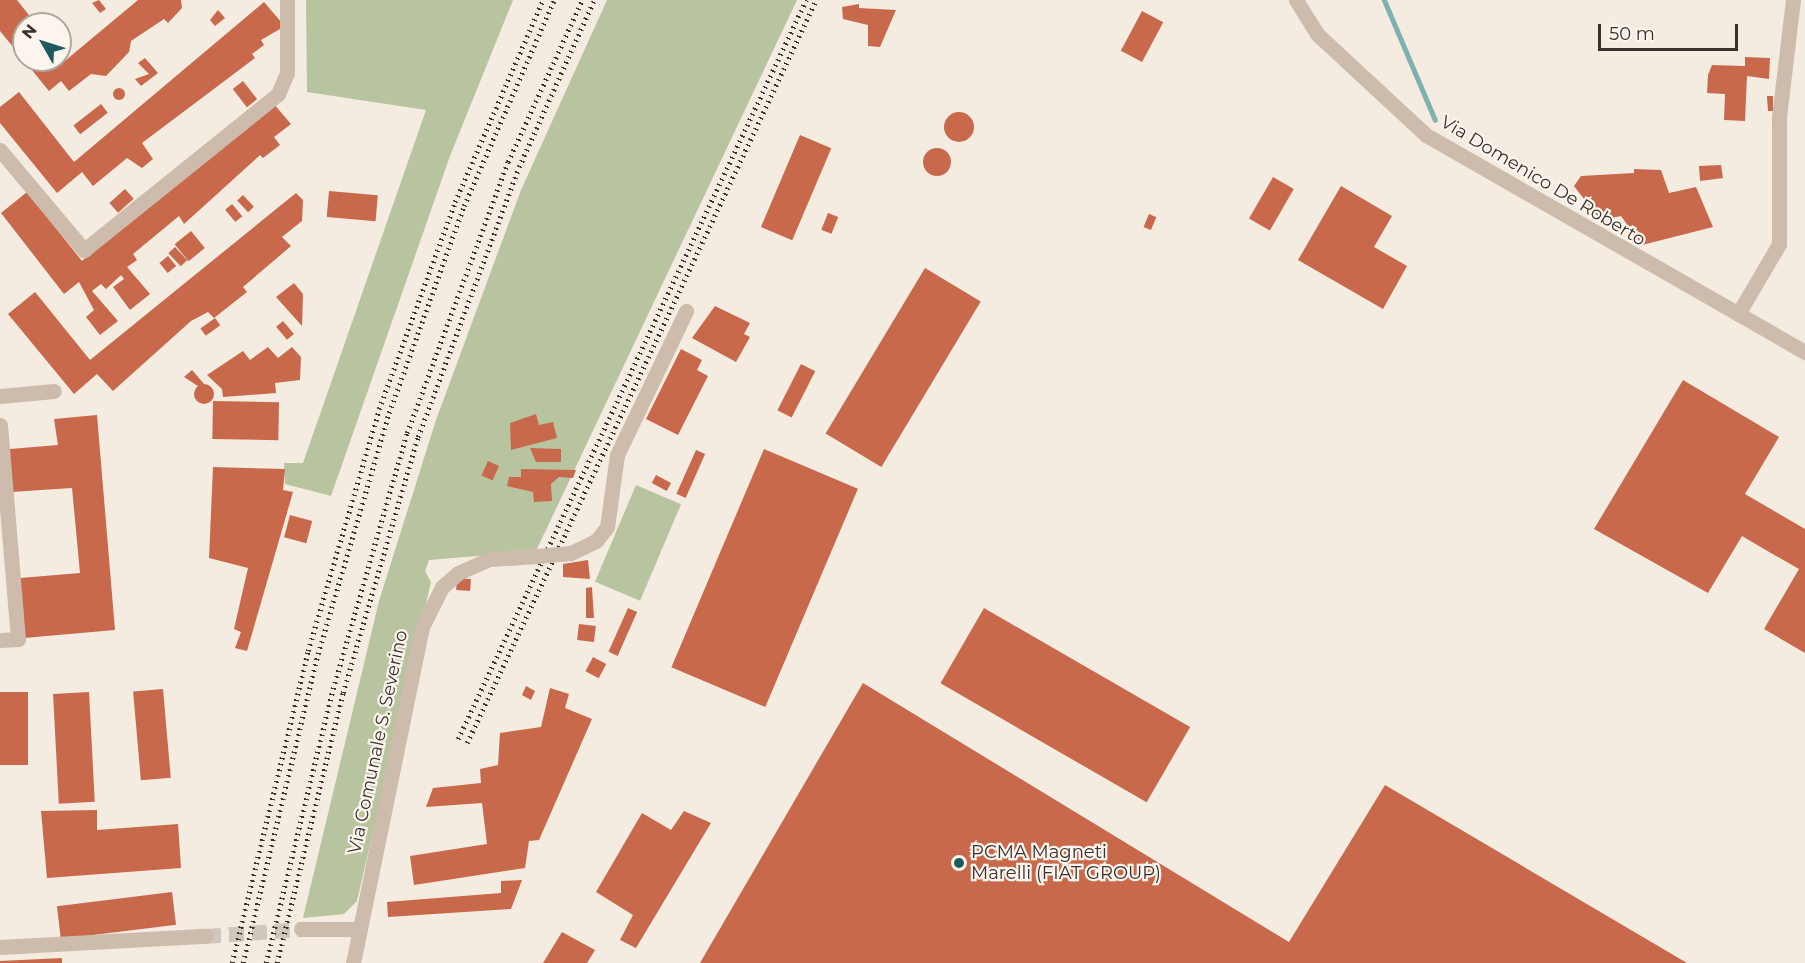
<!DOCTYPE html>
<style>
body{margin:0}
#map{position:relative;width:1805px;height:963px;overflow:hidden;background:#f4ebe1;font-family:Montserrat,sans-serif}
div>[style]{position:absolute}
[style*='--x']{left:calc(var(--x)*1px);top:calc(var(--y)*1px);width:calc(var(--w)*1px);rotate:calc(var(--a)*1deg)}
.green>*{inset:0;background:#b8c4a0;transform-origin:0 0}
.stream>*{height:5px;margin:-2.5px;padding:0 2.5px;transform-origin:2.5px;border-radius:2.5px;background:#7fb0b2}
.building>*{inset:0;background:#c8694b;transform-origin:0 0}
.round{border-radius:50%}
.minor-tunnel>*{height:15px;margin-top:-7.5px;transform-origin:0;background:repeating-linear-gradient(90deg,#cfc6bd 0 15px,transparent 0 23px)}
.minor>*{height:15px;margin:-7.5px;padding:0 7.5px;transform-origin:7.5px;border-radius:7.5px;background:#cdbbac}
.rail>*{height:4.5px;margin-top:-2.25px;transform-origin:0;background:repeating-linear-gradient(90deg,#3b302b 0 1.5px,transparent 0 6px)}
.minor-bridge>*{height:15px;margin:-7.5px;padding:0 7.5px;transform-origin:7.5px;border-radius:7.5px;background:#cdbbac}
.dots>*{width:16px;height:16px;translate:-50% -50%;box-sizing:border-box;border:3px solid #fbf5ee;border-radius:50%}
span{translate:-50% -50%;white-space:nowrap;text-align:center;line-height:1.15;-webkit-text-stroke:4.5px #fbf5ee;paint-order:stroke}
.street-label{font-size:18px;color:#3b302b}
.poi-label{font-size:18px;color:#3b302b}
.left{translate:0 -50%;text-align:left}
.north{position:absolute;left:12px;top:12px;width:60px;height:60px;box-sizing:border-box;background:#fbf5ee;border:2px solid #aea6a0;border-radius:50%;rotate:309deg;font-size:16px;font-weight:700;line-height:24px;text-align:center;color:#3b302b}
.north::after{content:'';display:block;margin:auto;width:21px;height:27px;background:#1f5a5e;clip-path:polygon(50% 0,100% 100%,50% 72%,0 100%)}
.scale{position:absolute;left:1598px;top:24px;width:140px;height:27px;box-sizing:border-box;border:3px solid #3b302b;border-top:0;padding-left:8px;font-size:18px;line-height:21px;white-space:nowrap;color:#3b302b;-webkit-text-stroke:4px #fbf5ee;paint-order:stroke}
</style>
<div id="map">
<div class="green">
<i style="clip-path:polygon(306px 0,513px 0,450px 156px,331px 496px,285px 484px,284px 463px,303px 463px,426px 110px,307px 92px)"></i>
<i style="clip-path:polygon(607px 0,797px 0,536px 551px,429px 560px,425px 571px,431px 582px,357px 901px,344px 914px,303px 918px,379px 601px,436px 420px,521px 190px)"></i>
<i style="left:636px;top:485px;width:49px;height:105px;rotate:23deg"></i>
</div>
<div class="stream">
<i style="--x:1384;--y:0;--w:130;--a:67"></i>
</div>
<div class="building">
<i style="clip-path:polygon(0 0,17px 0,36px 24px,24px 24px,24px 60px,60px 60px,60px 53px,66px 60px,138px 0,181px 0,182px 8px,168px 23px,164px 19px,131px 41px,129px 52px,106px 76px,91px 74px,69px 91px,61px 81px,49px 91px,0 31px)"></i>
<i style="clip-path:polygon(99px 0,106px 9px,100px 13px,92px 3px)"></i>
<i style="clip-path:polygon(264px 2px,282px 23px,280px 29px,261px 40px,264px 45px,252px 54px,255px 58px,142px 143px,153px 159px,142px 168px,127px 158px,93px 186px,82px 172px,57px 193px,0 123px,0 107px,19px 92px,74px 162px)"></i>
<i style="clip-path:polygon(859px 4px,859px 8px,896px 10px,880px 47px,868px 46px,868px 25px,843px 19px,842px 7px)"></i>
<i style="clip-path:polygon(218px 10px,225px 18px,215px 26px,210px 20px)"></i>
<i style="left:1142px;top:11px;width:24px;height:45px;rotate:28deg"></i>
<i style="clip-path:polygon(1745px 57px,1770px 58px,1769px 79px,1747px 76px,1745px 121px,1724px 120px,1725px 94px,1707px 93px,1708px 75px,1712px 65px,1745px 66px)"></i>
<i style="clip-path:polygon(145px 58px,158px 73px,141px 86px,135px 79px,149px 74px,138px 63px)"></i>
<i style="left:243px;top:81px;width:23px;height:13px;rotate:52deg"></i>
<i class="round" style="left:113px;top:88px;width:12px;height:12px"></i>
<i style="clip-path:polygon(1767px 96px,1773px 96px,1773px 111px,1768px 111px)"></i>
<i style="clip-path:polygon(273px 103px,291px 124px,274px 137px,280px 145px,263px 158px,260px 155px,184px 224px,179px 216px,133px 254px,137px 260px,127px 267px,150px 294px,130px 310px,113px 287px,124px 279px,121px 275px,106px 289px,101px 284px,92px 291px,118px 321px,100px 335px,86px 317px,94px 310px,79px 282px,64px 294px,1px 213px,27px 192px,82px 261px)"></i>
<i style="left:101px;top:104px;width:11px;height:35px;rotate:52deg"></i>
<i class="round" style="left:944px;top:112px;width:30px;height:30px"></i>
<i style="left:800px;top:135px;width:34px;height:100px;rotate:23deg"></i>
<i class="round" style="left:923px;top:148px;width:28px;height:28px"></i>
<i style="clip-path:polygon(1721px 165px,1723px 178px,1700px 181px,1699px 166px)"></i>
<i style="clip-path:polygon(1634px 169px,1661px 170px,1669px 193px,1696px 187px,1713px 227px,1642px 245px,1621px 216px,1611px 218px,1605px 211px,1598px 217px,1574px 186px,1581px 176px,1634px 173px)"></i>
<i style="left:1273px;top:177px;width:24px;height:48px;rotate:30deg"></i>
<i style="clip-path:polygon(1341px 186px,1392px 216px,1374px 247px,1407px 266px,1383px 309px,1298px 260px)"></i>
<i style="left:125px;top:189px;width:13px;height:21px;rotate:48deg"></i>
<i style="left:329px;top:191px;width:49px;height:26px;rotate:5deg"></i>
<i style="clip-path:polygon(296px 193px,303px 200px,302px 221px,282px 237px,291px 246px,243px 287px,247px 292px,214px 318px,208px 312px,191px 321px,113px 391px,97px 374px,74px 394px,8px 314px,35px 292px,90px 360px)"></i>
<i style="left:243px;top:195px;width:16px;height:8px;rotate:47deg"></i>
<i style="left:232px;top:204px;width:16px;height:9px;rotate:50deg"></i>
<i style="left:828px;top:213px;width:11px;height:18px;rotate:22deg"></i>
<i style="left:1149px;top:214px;width:8px;height:14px;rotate:23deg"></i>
<i style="left:191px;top:231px;width:22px;height:21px;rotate:51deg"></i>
<i style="left:175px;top:247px;width:18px;height:9px;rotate:47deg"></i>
<i style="left:168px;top:256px;width:13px;height:11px;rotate:51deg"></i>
<i style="left:925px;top:268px;width:65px;height:193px;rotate:31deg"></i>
<i style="clip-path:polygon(294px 283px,303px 294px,302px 326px,276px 297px)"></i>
<i style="clip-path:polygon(715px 306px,750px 323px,744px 334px,750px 337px,736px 362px,692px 338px)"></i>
<i style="left:215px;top:318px;width:9px;height:18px;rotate:54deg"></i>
<i style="left:283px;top:321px;width:17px;height:9px;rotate:50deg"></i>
<i style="clip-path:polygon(268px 347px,278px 358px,292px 347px,301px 357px,300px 380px,275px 383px,276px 393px,223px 397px,222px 389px,207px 375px,243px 351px,250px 360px)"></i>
<i style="clip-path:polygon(681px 349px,702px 360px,697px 370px,708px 376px,678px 435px,646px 419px)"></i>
<i style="left:801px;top:364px;width:16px;height:52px;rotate:27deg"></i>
<i style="clip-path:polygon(192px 370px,205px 385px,201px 388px,184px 377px)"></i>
<i style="clip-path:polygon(1683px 380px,1779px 437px,1745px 494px,1805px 529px,1805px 653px,1764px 629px,1799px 569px,1764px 549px,1742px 536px,1708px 593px,1594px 529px)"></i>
<i class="round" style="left:194px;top:384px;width:20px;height:20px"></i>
<i style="left:213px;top:401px;width:66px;height:38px;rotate:1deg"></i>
<i style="clip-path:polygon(536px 414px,539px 425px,553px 422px,557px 438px,511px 450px,510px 423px)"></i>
<i style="clip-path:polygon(97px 415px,115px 630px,24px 638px,20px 578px,80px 573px,72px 488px,11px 492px,10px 449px,58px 445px,54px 419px)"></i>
<i style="clip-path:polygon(530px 448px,561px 449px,561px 462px,536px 462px)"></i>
<i style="left:764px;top:449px;width:102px;height:237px;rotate:23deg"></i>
<i style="left:696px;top:450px;width:10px;height:48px;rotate:24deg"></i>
<i style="left:488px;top:461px;width:12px;height:16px;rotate:24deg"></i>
<i style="clip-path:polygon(213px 467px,285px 469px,283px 490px,293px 492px,247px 651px,235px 648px,241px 632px,234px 629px,248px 568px,209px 558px)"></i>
<i style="clip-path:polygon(521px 469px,576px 470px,573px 478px,559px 477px,551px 484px,552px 501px,534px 502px,533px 492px,507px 486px,509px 477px,521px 477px)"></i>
<i style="left:656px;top:475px;width:17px;height:9px;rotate:28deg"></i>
<i style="left:290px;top:515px;width:23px;height:23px;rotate:15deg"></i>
<i style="clip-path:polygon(588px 560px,590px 579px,563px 577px,563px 564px)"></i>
<i style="left:457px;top:578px;width:14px;height:12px;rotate:4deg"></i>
<i style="clip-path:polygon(592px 587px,594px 618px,586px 618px,586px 588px)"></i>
<i style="left:628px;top:608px;width:10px;height:48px;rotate:24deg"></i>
<i style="left:984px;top:608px;width:238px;height:87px;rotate:30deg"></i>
<i style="left:579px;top:624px;width:17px;height:16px;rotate:7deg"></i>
<i style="left:593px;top:657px;width:15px;height:16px;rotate:28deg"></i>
<i style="clip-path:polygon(863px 683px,1289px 942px,1385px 785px,1687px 963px,700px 963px)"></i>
<i style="clip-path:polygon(526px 686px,535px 691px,531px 700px,522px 695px)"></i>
<i style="clip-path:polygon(550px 688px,569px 694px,565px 708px,592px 719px,539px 840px,529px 841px,525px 868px,414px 885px,410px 856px,487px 844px,482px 803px,426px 807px,433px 788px,481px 783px,480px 769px,498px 765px,500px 733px,541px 727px)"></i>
<i style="left:163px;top:689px;width:89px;height:30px;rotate:85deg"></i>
<i style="left:28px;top:692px;width:73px;height:28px;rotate:90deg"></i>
<i style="left:89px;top:692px;width:110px;height:36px;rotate:87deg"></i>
<i style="clip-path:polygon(97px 810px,97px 830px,178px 824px,181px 868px,47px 878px,41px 811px)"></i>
<i style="clip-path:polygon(684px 811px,711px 823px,636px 948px,620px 940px,633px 915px,596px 892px,642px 813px,671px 830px)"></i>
<i style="clip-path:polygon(522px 880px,511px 909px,388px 917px,387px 902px,501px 893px,501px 881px)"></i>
<i style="left:172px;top:892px;width:33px;height:116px;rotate:83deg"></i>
<i style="clip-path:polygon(562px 932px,595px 950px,587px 963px,543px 963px)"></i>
<i style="clip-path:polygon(62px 958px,62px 963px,0 963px,0 961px)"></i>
</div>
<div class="minor-tunnel">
<i style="--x:206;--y:936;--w:95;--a:-4.2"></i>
</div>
<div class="minor">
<i style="--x:1296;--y:0;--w:40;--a:58"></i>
<i style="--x:1317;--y:34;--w:149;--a:42.8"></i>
<i style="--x:1426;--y:135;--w:437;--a:29.8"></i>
<i style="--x:0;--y:150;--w:131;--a:50"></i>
<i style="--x:84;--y:250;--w:249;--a:-38.8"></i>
<i style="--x:278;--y:94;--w:23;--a:-67"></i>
<i style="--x:287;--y:73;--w:73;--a:-90"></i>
<i style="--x:1738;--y:314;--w:81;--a:-59.6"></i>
<i style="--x:1779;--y:244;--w:127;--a:-90"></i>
<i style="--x:1779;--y:117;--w:118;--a:-83.2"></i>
<i style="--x:0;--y:396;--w:54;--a:-5.3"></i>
<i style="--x:0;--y:425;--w:215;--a:85.2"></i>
<i style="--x:18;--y:639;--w:18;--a:177"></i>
<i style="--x:571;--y:553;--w:28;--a:-26"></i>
<i style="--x:596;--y:541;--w:18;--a:-52"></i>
<i style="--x:607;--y:527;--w:73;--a:-82.1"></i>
<i style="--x:617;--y:455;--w:160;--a:-64.4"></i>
<i style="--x:301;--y:929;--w:56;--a:0"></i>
<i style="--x:0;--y:947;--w:206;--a:-3.1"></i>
<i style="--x:353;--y:963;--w:343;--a:-78.4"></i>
<i style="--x:422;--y:627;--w:45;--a:-63.4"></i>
<i style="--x:442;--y:587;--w:21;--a:-41"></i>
<i style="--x:458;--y:573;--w:35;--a:-24"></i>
<i style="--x:490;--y:559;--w:47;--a:-3.7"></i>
</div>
<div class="rail">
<i style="--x:458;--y:739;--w:817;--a:-64.78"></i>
<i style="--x:467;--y:743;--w:821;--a:-64.84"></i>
<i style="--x:232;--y:963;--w:321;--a:-76.3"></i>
<i style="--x:308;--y:651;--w:252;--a:-73.6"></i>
<i style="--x:379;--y:409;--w:221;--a:-69.8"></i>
<i style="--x:455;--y:202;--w:220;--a:-66.5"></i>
<i style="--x:243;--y:963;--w:318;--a:-76.4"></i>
<i style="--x:318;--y:654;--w:251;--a:-73.6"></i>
<i style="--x:389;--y:413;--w:220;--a:-70.1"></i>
<i style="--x:464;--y:206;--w:225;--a:-66.4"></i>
<i style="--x:266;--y:963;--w:282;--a:-76.3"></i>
<i style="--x:333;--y:689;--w:266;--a:-73.9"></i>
<i style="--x:407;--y:433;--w:289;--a:-69.6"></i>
<i style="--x:508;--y:162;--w:178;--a:-65.4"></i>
<i style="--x:277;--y:963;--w:278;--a:-76.3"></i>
<i style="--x:343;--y:693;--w:267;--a:-73.7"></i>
<i style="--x:418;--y:437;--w:288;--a:-69.5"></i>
<i style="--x:519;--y:167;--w:183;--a:-65.8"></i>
</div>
<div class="minor-bridge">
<i style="--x:537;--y:556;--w:34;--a:-5"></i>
</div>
<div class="dots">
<i style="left:959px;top:863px;background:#1f5a5e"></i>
</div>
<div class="street-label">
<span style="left:1543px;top:181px;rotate:31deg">Via Domenico De Roberto</span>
<span style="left:378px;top:742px;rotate:-78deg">Via Comunale S. Severino</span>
</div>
<div class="poi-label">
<span class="left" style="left:971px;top:863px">PCMA Magneti<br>Marelli (FIAT GROUP)</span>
</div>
<div class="north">N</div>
<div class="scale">50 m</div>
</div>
